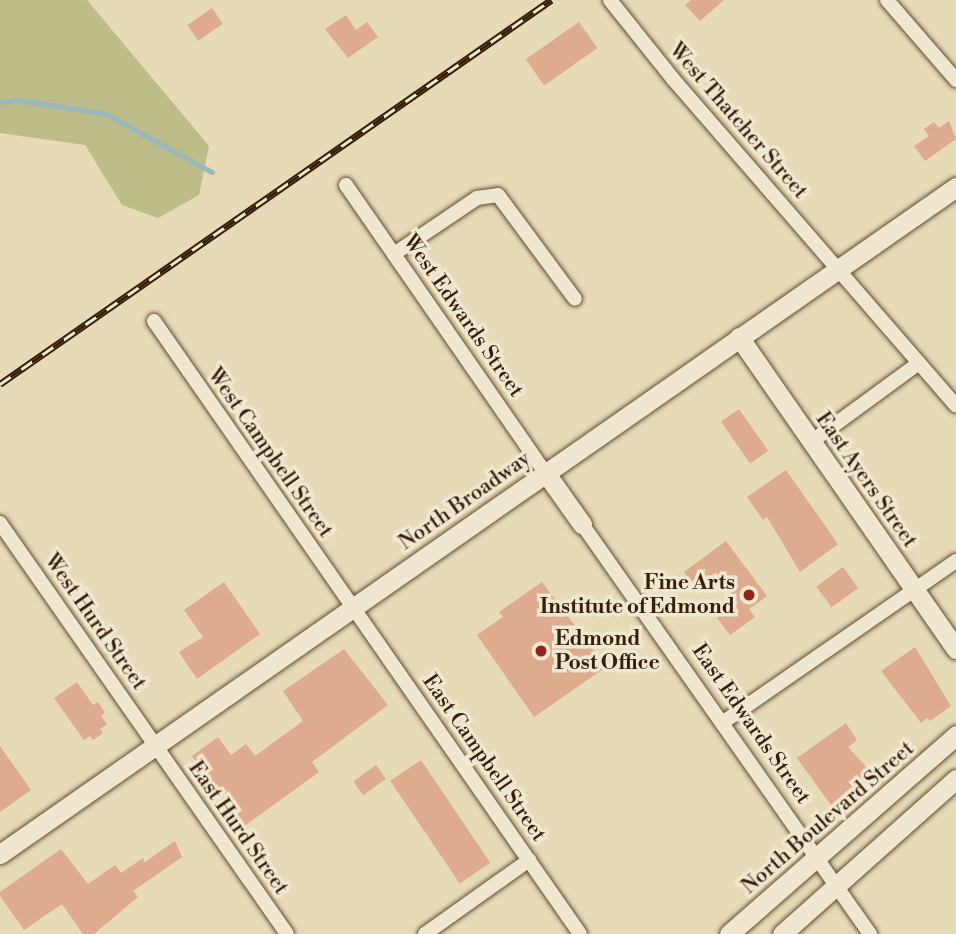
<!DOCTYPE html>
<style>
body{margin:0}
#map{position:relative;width:956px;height:934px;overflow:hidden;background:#e7dab6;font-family:"Libre Bodoni",serif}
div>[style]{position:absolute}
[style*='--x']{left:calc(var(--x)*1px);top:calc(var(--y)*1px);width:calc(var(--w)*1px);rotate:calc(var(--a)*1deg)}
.green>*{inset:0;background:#bcbd89}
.stream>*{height:4.5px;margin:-2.25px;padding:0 2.25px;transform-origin:2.25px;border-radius:2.25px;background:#9cb8ba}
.building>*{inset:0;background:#deab8f;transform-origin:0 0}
.roads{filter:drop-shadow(0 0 2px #634d33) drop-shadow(0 0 2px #634d33)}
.street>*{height:14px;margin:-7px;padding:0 7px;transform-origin:7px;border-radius:7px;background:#efe7d0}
.secondary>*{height:19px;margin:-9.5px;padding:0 9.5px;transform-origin:9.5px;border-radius:9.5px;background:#efe7d0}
.rail>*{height:7px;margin-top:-3.5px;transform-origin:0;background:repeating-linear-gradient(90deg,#efe7d0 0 13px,#371e07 0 26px);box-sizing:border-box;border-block:2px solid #371e07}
.dots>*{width:19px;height:19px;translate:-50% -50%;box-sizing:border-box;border:4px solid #efe7d0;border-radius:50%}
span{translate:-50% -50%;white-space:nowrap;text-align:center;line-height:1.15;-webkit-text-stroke:7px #efe7d0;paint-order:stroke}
.street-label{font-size:21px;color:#371e07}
.poi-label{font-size:21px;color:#371e07;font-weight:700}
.right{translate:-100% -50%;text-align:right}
.left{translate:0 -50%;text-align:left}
</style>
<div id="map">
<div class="green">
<i style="clip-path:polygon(0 0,87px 0,209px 146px,199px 195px,158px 218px,122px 205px,85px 145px,0 133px)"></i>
</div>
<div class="stream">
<i style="--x:0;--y:102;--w:19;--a:-6"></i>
<i style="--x:19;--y:100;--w:89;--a:9"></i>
<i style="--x:107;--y:114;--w:120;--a:28.9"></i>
</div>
<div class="building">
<i style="clip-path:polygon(691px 0,724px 0,700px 21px,685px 5px)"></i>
<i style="left:212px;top:8px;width:19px;height:30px;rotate:55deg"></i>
<i style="clip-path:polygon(346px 15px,356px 30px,367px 22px,378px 37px,348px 58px,325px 29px)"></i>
<i style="left:579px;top:22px;width:32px;height:65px;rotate:55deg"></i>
<i style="clip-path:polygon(949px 121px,956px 139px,925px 161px,914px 146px,929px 136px,924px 129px,934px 122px,939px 128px)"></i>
<i style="left:739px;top:409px;width:51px;height:22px;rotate:55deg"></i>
<i style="clip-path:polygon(786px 470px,838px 544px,800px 572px,767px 517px,763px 520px,747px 497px)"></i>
<i style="clip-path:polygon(726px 541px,767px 596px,749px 609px,755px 617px,730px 635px,717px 618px,738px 603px,716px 572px,695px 588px,684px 572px)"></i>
<i style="left:843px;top:567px;width:26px;height:33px;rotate:54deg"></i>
<i style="clip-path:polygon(224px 582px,260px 634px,197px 679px,179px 652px,203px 637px,184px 610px)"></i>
<i style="clip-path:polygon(542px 582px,606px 667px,534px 717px,477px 635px,503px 617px,499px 612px)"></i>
<i style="clip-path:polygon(915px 647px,951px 706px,930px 721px,927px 718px,921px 723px,881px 671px)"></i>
<i style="clip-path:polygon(344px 649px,388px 705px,312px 762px,319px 772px,243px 827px,192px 756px,218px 737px,231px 755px,246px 744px,255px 756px,303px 721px,283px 691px)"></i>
<i style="clip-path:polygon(77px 682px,93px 705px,98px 702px,105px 713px,101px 716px,107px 724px,100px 729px,103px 733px,93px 740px,90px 736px,84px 740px,54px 698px)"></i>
<i style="clip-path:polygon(846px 723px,857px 740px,848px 747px,870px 771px,831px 805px,797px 758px)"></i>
<i style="clip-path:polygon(0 746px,31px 790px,0 812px)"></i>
<i style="left:421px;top:760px;width:124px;height:37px;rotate:56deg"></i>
<i style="left:376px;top:765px;width:17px;height:28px;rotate:54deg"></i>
<i style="clip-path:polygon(175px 841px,182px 857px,133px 891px,138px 897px,94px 934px,83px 934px,62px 904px,24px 930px,0 896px,0 892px,61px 849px,88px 884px,115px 865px,121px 873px,143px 858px,145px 862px)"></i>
</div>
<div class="roads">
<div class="street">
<i style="--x:610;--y:0;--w:101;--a:51.4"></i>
<i style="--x:673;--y:79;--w:432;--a:49.1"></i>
<i style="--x:887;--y:0;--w:106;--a:49.2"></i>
<i style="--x:346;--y:185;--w:349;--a:55.3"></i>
<i style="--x:394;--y:254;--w:100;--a:-34"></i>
<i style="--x:477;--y:198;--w:21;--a:-8"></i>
<i style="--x:498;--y:195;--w:129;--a:53.5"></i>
<i style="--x:154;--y:321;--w:746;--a:55.2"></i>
<i style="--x:811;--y:442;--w:134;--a:-36.2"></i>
<i style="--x:0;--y:523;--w:501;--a:55.07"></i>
<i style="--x:582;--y:524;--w:501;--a:54.91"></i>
<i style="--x:722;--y:723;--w:285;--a:-34.7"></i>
<i style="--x:425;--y:934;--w:128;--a:-35.4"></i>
</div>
<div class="secondary">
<i style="--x:739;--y:337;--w:380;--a:55.2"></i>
<i style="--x:545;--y:472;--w:64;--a:54.6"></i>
<i style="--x:0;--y:854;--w:1166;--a:-34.9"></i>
<i style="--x:729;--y:934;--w:302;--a:-41.2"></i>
<i style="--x:782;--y:934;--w:233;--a:-41.7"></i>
</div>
</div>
<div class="rail">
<i style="--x:0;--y:384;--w:672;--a:-34.87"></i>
</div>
<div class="dots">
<i style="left:749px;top:595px;background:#8f2418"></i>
<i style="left:541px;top:651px;background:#8f2418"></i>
</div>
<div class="street-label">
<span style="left:738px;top:121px;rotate:49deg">West Thatcher Street</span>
<span style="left:463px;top:316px;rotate:55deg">West Edwards Street</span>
<span style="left:270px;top:453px;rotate:55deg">West Campbell Street</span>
<span style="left:866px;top:480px;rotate:55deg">East Ayers Street</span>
<span style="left:465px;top:501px;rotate:-35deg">North Broadway</span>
<span style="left:95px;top:622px;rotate:55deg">West Hurd Street</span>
<span style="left:751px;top:724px;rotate:55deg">East Edwards Street</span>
<span style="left:484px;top:758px;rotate:55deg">East Campbell Street</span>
<span style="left:828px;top:818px;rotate:-41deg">North Boulevard Street</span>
<span style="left:238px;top:828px;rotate:55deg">East Hurd Street</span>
</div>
<div class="poi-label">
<span class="right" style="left:735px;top:595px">Fine Arts<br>Institute of Edmond</span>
<span class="left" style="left:555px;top:651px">Edmond<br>Post Office</span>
</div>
</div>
